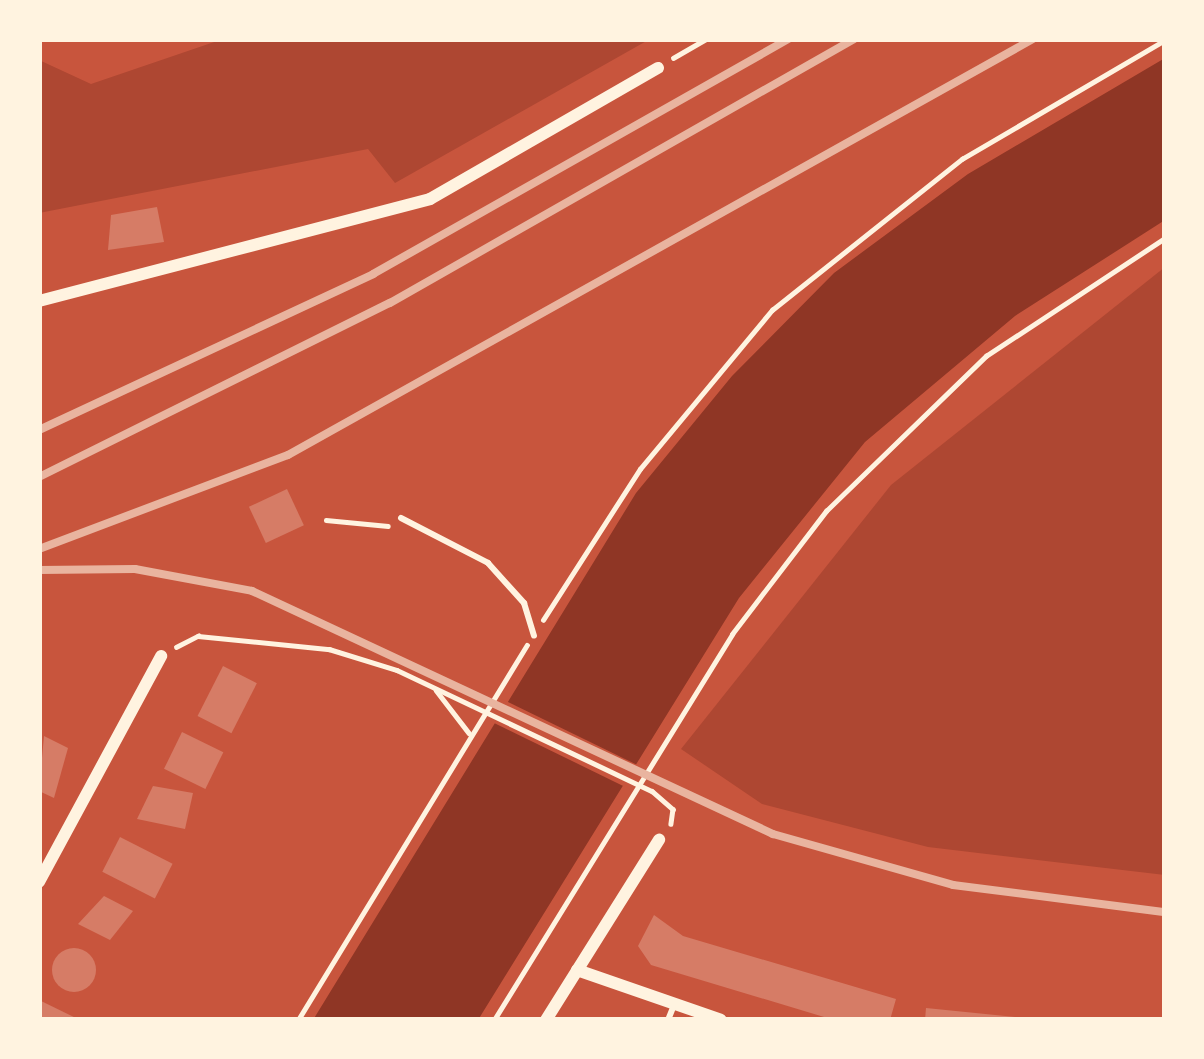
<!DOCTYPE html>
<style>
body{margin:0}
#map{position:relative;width:1204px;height:1059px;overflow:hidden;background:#c8553d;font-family:Cabin,sans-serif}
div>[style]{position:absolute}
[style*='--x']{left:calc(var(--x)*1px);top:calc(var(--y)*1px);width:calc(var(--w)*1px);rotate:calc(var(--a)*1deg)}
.green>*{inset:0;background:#ae4732}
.water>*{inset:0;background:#8f3625}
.pier>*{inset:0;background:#c8553d;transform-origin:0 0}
.building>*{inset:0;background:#d67c66;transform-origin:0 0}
.round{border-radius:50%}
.path>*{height:4.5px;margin:-2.25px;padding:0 2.25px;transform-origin:2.25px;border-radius:2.25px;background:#fff3e0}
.service>*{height:6px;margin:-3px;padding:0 3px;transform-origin:3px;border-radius:3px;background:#fff3e0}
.minor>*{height:12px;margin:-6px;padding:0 6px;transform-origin:6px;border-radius:6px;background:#fff3e0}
.rail>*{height:8px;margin:-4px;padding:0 4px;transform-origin:4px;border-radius:4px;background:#e9b49f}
span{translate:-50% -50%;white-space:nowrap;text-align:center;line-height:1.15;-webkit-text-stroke:12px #fff3e0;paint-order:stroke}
.frame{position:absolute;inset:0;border:42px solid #fff3e0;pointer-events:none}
</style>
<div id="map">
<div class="green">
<i style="clip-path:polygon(223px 39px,650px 39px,395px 183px,368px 149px,39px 213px,39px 60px,91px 84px)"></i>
<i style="clip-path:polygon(1165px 267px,1165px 875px,928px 847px,762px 804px,681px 749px,891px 485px)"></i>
</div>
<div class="water">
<i style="clip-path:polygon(1165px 58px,1165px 220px,1015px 316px,865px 442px,739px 598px,478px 1020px,313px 1020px,636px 493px,732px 376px,834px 273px,968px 174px)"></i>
</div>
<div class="pier">
<i style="left:502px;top:699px;width:155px;height:25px;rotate:26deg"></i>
</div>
<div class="building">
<i style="clip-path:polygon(157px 207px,164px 242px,108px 250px,111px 215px)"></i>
<i style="left:287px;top:489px;width:40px;height:42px;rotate:65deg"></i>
<i style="left:223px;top:666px;width:38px;height:56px;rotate:27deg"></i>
<i style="left:182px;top:732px;width:46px;height:41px;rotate:26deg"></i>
<i style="clip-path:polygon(44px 736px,68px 748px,54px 798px,39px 791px)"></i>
<i style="clip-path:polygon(153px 786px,193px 793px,185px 829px,137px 819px)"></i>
<i style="left:120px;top:837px;width:59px;height:39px;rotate:27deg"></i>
<i style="clip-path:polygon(104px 896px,133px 911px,110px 940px,78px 924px)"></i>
<i style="clip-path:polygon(654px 915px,683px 936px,896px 999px,890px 1020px,834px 1020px,651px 965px,638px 946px)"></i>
<i class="round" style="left:52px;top:948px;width:44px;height:44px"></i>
<i style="clip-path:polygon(39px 1000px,80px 1020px,39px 1020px)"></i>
<i style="clip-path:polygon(926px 1008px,1015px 1017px,1014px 1020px,925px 1020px)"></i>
</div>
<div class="path">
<i style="--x:673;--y:58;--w:38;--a:-30"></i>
<i style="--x:326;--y:520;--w:62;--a:5.5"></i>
<i style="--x:543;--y:620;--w:179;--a:-57.3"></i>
<i style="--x:640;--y:469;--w:207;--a:-50.3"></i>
<i style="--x:772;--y:310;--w:243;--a:-38.5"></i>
<i style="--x:962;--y:159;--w:235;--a:-30.4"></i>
<i style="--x:176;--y:647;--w:25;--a:-27"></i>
<i style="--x:198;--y:636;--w:132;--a:5.7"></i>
<i style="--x:329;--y:649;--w:71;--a:17.2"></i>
<i style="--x:397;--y:670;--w:282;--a:25.4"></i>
<i style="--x:652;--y:791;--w:28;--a:41"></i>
<i style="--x:673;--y:809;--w:15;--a:98"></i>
<i style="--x:436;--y:690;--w:54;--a:52.5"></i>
<i style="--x:298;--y:1020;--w:439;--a:-58.6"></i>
<i style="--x:494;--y:1020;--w:453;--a:-58.3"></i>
<i style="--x:732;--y:634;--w:155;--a:-52.6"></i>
<i style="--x:826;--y:511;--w:223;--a:-44.1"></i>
<i style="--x:986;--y:356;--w:214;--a:-33.4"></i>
</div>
<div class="service">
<i style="--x:401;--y:518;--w:98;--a:27.3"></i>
<i style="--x:488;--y:563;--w:54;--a:48"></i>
<i style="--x:524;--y:603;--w:34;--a:73"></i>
<i style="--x:668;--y:1020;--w:16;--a:-68"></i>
</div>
<div class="minor">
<i style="--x:39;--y:301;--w:404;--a:-14.6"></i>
<i style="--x:430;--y:199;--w:263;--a:-29.9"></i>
<i style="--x:39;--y:882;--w:257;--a:-61.6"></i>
<i style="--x:577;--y:970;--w:152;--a:19.1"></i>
<i style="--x:546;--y:1020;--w:213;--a:-57.9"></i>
</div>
<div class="rail">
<i style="--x:39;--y:430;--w:369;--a:-25"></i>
<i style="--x:373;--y:274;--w:478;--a:-29.5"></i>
<i style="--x:39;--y:477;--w:392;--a:-26.4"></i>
<i style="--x:390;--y:303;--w:534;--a:-29.64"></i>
<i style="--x:39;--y:549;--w:266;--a:-20.7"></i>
<i style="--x:288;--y:455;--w:853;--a:-29.18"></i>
<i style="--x:39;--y:570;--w:96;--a:-0.6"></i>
<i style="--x:135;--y:569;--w:119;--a:10.6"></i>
<i style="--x:252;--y:591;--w:575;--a:25"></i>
<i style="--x:773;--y:834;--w:187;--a:15.8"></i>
<i style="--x:953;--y:885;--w:214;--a:7.3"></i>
</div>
<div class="frame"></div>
</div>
